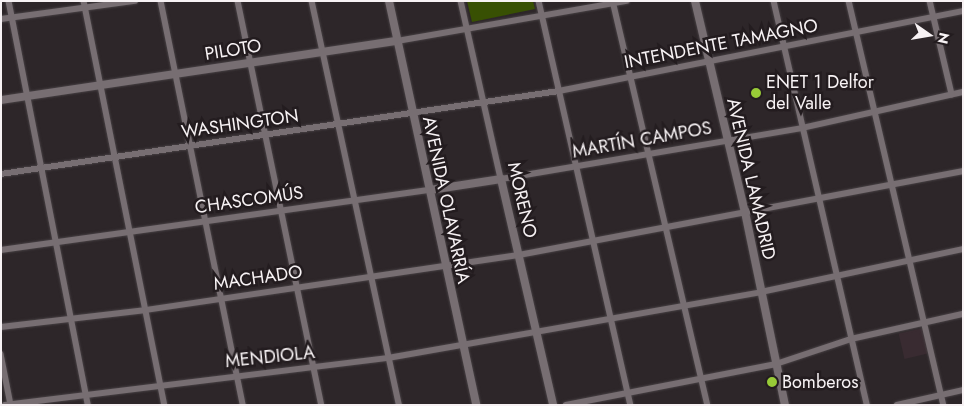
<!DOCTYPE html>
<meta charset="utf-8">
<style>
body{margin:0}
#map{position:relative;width:964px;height:406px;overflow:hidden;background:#2d2629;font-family:Jost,sans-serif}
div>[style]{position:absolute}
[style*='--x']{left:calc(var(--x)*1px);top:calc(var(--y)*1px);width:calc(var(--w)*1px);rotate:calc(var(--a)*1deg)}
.built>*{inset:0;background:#392b31;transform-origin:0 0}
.green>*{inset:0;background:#385003}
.roads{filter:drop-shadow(0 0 1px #474144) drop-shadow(0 0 1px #474144)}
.minor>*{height:5.5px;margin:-2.75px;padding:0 2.75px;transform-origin:2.75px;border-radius:2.75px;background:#776e72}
.secondary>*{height:8px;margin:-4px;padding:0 4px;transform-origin:4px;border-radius:4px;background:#776e72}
.dots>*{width:14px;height:14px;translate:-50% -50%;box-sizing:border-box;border:2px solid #231c1f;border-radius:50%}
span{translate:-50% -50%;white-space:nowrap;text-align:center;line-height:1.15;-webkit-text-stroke:5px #231c1f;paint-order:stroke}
.street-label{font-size:18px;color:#f7f2f4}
.poi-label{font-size:18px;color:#f7f2f4}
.left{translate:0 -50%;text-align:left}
.frame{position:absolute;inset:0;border:2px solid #f7f2f4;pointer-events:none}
.north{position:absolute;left:904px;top:10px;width:50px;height:50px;-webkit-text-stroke:4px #231c1f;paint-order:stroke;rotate:103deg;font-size:14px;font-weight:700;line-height:20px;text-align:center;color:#f7f2f4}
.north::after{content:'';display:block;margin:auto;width:18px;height:22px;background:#f7f2f4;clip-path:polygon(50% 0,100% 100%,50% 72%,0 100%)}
</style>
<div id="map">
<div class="built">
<i style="left:923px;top:328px;width:26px;height:25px;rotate:77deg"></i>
</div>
<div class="green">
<i style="clip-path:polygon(467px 1px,533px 1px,535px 9px,472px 22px)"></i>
</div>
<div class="roads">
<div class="minor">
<i style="--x:9;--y:1;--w:412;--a:78.9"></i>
<i style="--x:84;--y:1;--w:412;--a:78.7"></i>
<i style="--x:161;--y:1;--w:412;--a:78.5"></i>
<i style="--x:238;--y:1;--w:413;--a:78.3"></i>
<i style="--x:312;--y:1;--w:413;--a:77.8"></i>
<i style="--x:461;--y:1;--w:182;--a:77.3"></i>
<i style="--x:501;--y:179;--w:305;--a:-9.6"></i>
<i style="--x:802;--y:128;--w:165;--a:-12.6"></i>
<i style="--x:539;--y:1;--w:414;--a:77.2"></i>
<i style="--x:613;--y:1;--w:415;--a:76.8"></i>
<i style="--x:774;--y:1;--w:415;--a:77"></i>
<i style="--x:849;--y:1;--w:415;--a:76.8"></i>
<i style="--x:930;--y:1;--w:96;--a:76.7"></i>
<i style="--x:1;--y:19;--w:135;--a:-7.7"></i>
<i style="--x:397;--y:41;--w:233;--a:-9.9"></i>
<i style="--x:1;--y:174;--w:564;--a:-8.46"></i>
<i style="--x:559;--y:91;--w:412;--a:-11.2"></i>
<i style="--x:1;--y:250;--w:433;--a:-8"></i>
<i style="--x:1;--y:327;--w:146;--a:-6.7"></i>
<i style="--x:146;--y:310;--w:377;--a:-8.4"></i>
<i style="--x:519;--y:255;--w:452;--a:-10.7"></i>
<i style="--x:1;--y:354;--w:52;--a:78.9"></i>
<i style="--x:5;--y:405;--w:386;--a:-7"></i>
<i style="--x:388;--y:358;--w:379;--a:-10"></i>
<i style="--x:761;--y:292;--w:207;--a:-12"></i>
<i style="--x:566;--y:405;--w:214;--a:-11"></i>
<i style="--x:776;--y:364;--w:79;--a:-18.4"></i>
<i style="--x:851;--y:339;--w:115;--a:-12.6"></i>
<i style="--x:897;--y:405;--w:68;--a:-12.8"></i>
</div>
<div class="secondary">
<i style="--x:389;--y:1;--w:413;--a:77.8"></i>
<i style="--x:695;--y:1;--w:217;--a:76.7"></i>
<i style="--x:745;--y:212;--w:197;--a:78.3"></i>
<i style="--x:1;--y:100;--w:400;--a:-8.5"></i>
<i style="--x:430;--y:190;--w:72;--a:-8.8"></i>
<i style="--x:501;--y:179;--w:232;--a:77"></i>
</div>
</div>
<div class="dots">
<i style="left:756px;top:93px;background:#98cb37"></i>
<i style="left:772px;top:382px;background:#98cb37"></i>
</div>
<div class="street-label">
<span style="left:721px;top:44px;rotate:-11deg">INTENDENTE TAMAGNO</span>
<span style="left:233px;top:50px;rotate:-9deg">PILOTO</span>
<span style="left:240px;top:124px;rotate:-8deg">WASHINGTON</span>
<span style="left:642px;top:140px;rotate:-10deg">MARTÍN CAMPOS</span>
<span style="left:751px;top:179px;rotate:77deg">AVENIDA LAMADRID</span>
<span style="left:249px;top:200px;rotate:-8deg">CHASCOMÚS</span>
<span style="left:446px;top:200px;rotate:78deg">AVENIDA OLAVARRÍA</span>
<span style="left:522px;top:200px;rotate:77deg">MORENO</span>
<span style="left:258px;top:278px;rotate:-8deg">MACHADO</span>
<span style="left:270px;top:357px;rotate:-6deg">MENDIOLA</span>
</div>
<div class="poi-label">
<span class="left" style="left:766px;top:93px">ENET 1 Delfor<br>del Valle</span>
<span class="left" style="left:782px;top:382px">Bomberos</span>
</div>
<div class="frame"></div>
<div class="north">N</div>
</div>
